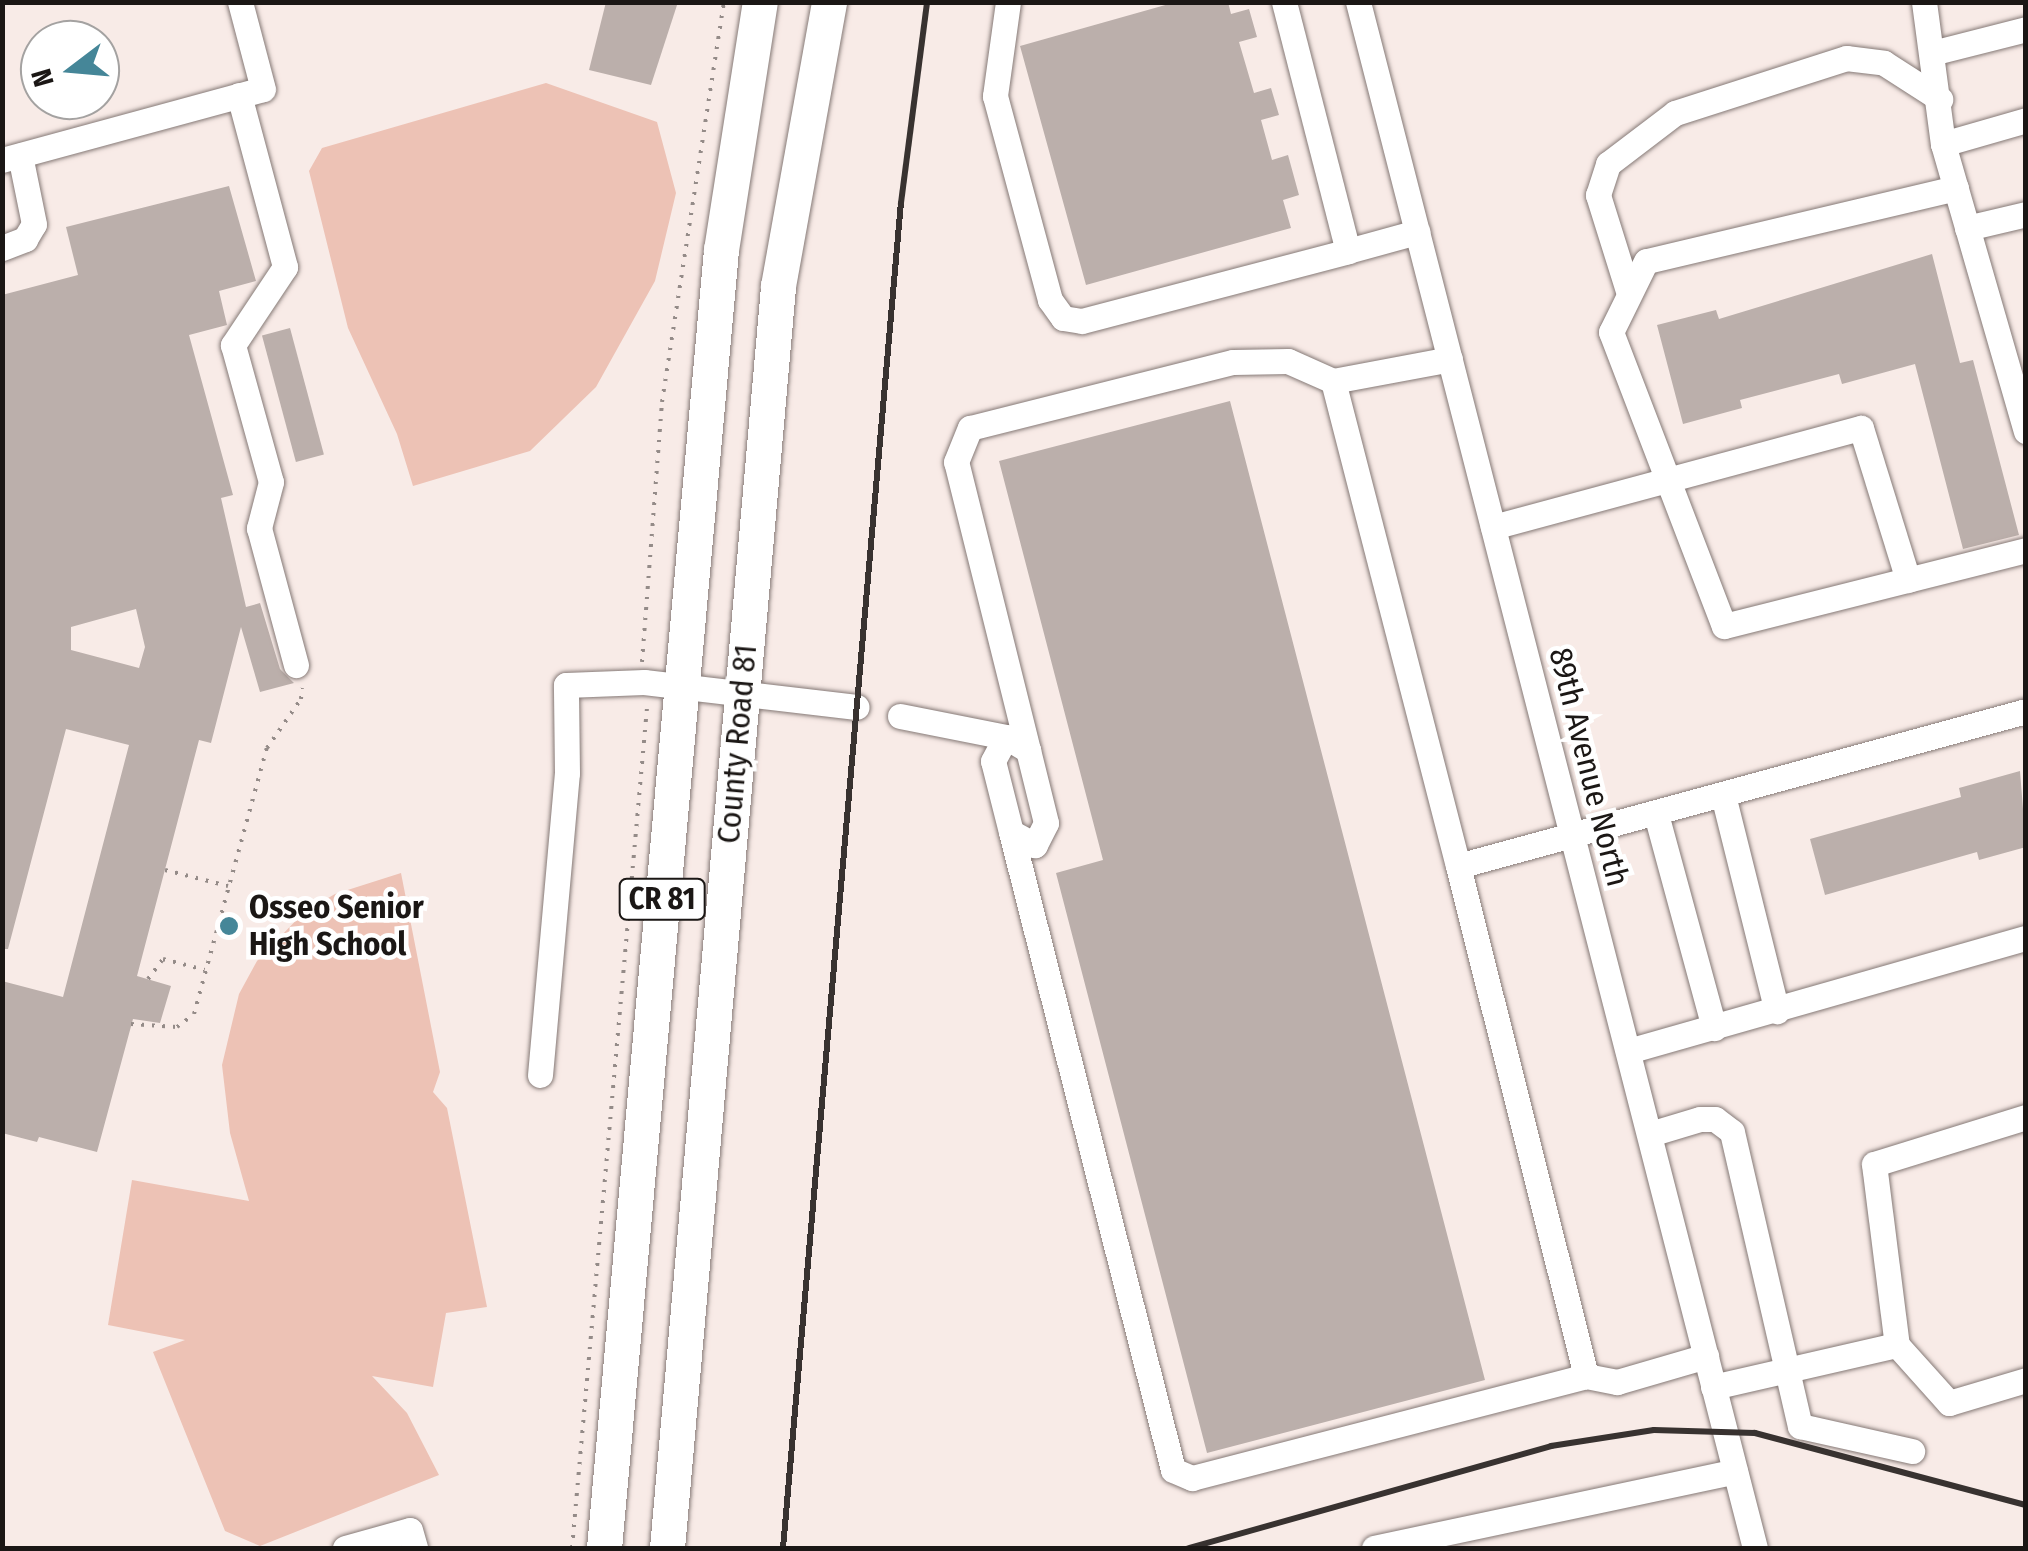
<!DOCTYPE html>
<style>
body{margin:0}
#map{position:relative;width:2028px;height:1551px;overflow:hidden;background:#f8ebe7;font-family:"Fira Sans Condensed",sans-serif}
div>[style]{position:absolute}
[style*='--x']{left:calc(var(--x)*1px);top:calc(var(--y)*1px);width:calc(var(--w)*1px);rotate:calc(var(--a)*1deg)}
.green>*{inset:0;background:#edc2b5}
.building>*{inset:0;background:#bbafab;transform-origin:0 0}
.path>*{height:4px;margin-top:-2px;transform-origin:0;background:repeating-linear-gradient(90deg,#948b88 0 2.5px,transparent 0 10.5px)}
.roads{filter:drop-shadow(0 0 2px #857976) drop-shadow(0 0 2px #857976)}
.minor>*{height:25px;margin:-12.5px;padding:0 12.5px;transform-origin:12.5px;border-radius:12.5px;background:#fff}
.highway>*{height:35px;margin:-17.5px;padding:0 17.5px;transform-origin:17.5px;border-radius:17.5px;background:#fff}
.rail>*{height:6px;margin:-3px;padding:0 3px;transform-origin:3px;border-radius:3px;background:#383230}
.dots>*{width:28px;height:28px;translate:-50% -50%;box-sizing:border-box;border:5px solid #fff;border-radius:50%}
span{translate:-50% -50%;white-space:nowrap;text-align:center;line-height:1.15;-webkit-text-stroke:9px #fff;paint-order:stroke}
.shield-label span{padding:2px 8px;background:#fff;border:2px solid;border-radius:8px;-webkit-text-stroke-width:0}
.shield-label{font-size:30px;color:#1b1715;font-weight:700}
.street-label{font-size:32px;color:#1b1715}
.poi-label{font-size:32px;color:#1b1715;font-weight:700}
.left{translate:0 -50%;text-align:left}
.frame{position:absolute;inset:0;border:5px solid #1b1715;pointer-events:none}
.north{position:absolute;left:20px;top:20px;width:100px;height:100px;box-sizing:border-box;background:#fff;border:2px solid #a4a2a1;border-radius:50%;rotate:254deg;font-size:28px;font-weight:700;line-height:40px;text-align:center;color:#1b1715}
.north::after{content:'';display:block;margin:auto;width:35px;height:45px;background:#458698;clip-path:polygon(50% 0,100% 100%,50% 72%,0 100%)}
</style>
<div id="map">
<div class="green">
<i style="clip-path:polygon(546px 83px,657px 122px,676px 193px,655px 281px,596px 387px,530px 451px,413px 486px,397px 434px,348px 328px,309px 171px,322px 148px)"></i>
<i style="clip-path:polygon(401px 873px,440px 1072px,433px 1092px,447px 1108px,487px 1307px,446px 1313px,433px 1387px,372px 1376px,407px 1413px,439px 1475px,260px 1546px,225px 1531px,153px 1352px,185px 1340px,108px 1325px,132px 1180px,249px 1201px,230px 1133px,222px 1065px,239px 994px,257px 961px,304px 912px,335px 894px)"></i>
</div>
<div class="building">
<i style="clip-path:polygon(606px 2px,678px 2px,651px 85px,589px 70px)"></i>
<i style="clip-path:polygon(1176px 2px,1228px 2px,1231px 14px,1249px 9px,1257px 37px,1239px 42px,1254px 93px,1271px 88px,1279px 115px,1261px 120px,1272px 160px,1288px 155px,1299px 195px,1283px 200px,1291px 228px,1086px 285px,1020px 46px)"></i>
<i style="clip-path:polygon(evenodd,229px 186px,256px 281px,219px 291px,227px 325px,189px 335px,233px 495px,221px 498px,246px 607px,260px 603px,280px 669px,294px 683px,260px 692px,241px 627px,211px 743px,199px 740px,137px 976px,171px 986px,160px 1023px,133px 1019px,97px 1152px,39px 1137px,37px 1142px,2px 1133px,2px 981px,63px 997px,129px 745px,66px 729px,8px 949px,2px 949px,2px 295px,78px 275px,66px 227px,229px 186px,136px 609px,145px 647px,139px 668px,71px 650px,71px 627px,136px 609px)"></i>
<i style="clip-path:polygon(1932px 254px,1960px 363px,1973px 360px,2019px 535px,1963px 549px,1915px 364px,1842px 384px,1839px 374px,1740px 400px,1742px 408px,1683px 424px,1657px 325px,1716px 310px,1719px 319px)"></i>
<i style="left:290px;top:328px;width:131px;height:29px;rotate:75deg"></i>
<i style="clip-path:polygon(1230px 401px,1485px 1380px,1207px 1453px,1056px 873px,1103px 860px,999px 461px)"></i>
<i style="clip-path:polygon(2020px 771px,2026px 847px,1979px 860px,1977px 852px,1825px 895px,1810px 839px,1961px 797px,1959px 788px)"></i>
</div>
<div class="path">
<i style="--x:642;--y:662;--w:261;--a:-85.6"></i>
<i style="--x:662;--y:402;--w:405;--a:-81.2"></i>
<i style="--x:165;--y:870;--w:65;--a:14.3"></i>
<i style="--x:148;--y:979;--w:25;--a:-53"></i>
<i style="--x:163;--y:959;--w:43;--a:14.7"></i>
<i style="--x:131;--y:1024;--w:46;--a:3.7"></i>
<i style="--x:177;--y:1027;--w:21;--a:-37"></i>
<i style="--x:194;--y:1014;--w:276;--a:-74.7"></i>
<i style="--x:267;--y:748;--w:60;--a:-55.2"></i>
<i style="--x:301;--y:699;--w:11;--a:-85"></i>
<i style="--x:572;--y:1548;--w:844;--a:-84.9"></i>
</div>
<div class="roads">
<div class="minor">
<i style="--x:1008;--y:2;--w:95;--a:97.9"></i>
<i style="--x:995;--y:96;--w:211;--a:74.9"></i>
<i style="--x:1050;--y:300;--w:22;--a:54"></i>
<i style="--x:1063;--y:318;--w:19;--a:9"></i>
<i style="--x:1082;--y:321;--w:275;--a:-14.7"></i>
<i style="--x:1284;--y:2;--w:257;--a:75.6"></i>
<i style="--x:1348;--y:251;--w:72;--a:-15.4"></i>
<i style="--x:1358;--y:2;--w:1596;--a:75.6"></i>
<i style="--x:1924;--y:2;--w:143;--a:82.4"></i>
<i style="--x:1943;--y:144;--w:299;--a:73.9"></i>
<i style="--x:1932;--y:53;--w:97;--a:-14.3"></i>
<i style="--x:239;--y:95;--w:178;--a:75"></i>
<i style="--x:285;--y:267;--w:94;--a:123.7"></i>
<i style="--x:233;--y:345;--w:142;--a:74.5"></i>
<i style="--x:271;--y:482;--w:48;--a:104.6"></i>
<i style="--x:259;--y:528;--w:142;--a:74.9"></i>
<i style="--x:1943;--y:144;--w:86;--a:-16.1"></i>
<i style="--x:2;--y:160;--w:270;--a:-15.2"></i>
<i style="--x:263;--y:89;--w:90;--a:-104.8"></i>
<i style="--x:1956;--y:188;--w:318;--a:166.7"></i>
<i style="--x:1646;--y:261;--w:79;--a:116.2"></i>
<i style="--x:1611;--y:332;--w:315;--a:69"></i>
<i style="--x:1724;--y:626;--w:311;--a:-14.1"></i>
<i style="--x:1967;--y:228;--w:61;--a:-13.3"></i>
<i style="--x:2;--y:248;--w:25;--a:-21"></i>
<i style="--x:25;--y:239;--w:17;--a:-59"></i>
<i style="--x:34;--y:224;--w:70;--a:-101.5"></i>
<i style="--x:1629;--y:294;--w:104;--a:-107.4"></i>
<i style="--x:1598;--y:195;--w:33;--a:-72"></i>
<i style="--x:1608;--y:164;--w:84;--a:-37.3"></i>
<i style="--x:1675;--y:113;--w:180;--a:-17.8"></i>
<i style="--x:1846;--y:58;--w:38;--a:7"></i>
<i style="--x:1884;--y:63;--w:67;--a:32.7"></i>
<i style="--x:1333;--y:381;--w:501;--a:75.55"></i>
<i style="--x:1458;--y:866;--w:589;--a:-15.26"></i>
<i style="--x:1493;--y:527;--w:381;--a:-15.1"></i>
<i style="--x:1861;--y:428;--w:159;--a:72.8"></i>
<i style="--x:900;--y:716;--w:108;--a:11.2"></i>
<i style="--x:1006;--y:737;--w:26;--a:31"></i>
<i style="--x:1028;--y:750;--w:75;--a:76.1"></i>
<i style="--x:1046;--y:823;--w:25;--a:117"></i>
<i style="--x:1035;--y:845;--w:27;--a:-152"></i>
<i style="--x:1011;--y:832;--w:73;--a:-104.2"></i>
<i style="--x:993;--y:761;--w:27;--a:-62"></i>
<i style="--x:1028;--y:750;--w:297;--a:-104"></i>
<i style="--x:956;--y:462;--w:37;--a:-68"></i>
<i style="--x:970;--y:428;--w:271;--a:-14.1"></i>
<i style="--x:1233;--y:362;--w:55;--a:-1"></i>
<i style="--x:1288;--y:361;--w:49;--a:24"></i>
<i style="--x:1333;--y:381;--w:119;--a:-10.6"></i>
<i style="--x:1723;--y:795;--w:223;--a:76"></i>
<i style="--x:1656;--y:814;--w:222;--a:74.8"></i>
<i style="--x:1011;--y:832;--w:658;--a:75.75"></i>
<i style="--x:1173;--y:1470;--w:21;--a:23"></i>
<i style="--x:1192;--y:1478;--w:407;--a:-14.5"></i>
<i style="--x:1458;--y:866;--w:526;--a:75.91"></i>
<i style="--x:1586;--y:1376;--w:32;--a:11"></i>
<i style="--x:1617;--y:1382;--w:93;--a:-16.3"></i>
<i style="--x:1628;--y:1051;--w:414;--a:-15.9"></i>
<i style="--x:540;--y:1075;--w:303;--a:-84.9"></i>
<i style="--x:567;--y:773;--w:88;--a:-90.7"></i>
<i style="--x:566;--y:685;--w:78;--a:-2.2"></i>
<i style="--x:644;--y:682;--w:214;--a:6.7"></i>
<i style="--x:2026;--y:1117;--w:159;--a:162.8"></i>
<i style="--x:1874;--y:1164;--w:182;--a:82.8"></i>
<i style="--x:1897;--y:1345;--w:78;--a:48.1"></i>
<i style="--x:1949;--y:1403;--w:80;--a:-16.6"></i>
<i style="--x:1650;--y:1134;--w:52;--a:-16.7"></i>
<i style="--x:1700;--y:1119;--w:15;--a:0"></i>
<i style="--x:1715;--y:1119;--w:21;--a:37"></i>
<i style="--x:1732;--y:1132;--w:302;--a:77"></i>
<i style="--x:1800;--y:1426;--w:115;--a:12.6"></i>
<i style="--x:1713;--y:1387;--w:189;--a:-12.9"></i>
<i style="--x:345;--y:1548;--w:67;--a:-15.5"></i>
<i style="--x:410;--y:1530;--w:19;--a:74"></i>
<i style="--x:1374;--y:1548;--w:369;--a:-12"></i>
</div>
<div class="highway">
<i style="--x:604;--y:1548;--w:1303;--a:-84.85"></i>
<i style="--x:721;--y:250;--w:251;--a:-81.1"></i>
<i style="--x:667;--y:1548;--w:1267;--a:-84.97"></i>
<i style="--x:778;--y:286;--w:289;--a:-79.8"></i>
</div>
</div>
<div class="rail">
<i style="--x:783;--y:1548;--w:1350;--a:-84.99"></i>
<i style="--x:901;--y:203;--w:203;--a:-82.6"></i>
<i style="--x:1189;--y:1548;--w:376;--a:-15.7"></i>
<i style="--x:1551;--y:1446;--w:104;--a:-8.8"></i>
<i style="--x:1654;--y:1430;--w:101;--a:1.7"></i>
<i style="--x:1755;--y:1433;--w:280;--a:14.9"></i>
</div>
<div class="dots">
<i style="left:229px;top:926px;background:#458698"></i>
</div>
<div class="shield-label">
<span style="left:662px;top:899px">CR 81</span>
</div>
<div class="street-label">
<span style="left:737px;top:744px;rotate:-85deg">County Road 81</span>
<span style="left:1589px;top:767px;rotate:76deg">89th Avenue North</span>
</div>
<div class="poi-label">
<span class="left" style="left:249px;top:926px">Osseo Senior<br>High School</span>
</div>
<div class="frame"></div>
<div class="north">N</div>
</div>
